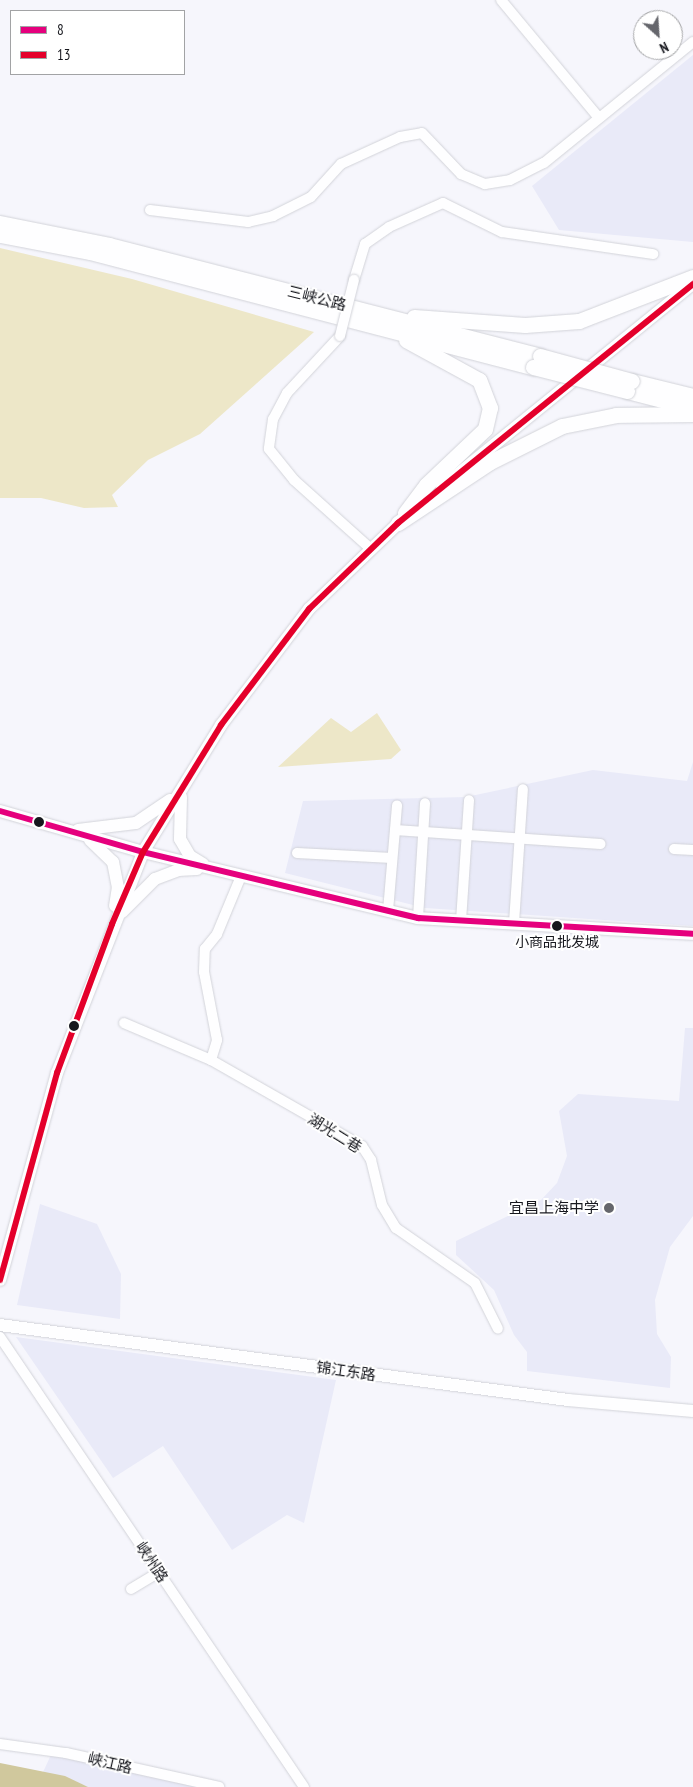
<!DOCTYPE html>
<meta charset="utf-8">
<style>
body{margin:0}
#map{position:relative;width:693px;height:1787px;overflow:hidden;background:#f6f6fc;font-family:"PT Sans Narrow","Noto Sans SC",sans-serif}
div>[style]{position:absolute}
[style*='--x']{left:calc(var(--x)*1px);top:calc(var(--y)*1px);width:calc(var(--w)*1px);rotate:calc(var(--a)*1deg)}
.built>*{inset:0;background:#e9eaf8}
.green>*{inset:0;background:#ede7c8}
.water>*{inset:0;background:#d0c89d}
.roads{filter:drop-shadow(0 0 1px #d2d3d9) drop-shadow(0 0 1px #d2d3d9)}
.minor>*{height:10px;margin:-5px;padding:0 5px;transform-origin:5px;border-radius:5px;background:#fefeff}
.major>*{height:12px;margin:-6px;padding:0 6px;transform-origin:6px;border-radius:6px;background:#fefeff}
.highway>*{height:15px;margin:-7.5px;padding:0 7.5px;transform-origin:7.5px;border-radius:7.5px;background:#fefeff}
.bridges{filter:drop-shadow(0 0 1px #d2d3d9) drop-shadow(0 0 1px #d2d3d9)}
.minor-bridge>*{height:10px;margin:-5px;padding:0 5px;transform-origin:5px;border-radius:5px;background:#fefeff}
.highway-bridge>*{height:15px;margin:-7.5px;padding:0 7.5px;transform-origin:7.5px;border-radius:7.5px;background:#fefeff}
.bus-1>*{height:6px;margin:-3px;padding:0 3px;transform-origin:3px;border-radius:3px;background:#e5007d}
.bus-2>*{height:6px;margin:-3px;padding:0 3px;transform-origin:3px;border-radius:3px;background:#e4002b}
.dots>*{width:14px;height:14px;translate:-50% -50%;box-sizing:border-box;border:2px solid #fff;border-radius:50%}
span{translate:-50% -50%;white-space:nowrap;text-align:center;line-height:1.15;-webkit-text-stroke:4px #fff;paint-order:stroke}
.bus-label{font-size:14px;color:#17181e}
.street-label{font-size:15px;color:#17181e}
.poi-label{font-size:15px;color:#17181e}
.right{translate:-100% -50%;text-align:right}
.legend{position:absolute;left:10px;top:10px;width:175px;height:65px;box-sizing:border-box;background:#fff;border:1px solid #a2a3a5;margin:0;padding:6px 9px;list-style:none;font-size:15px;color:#17181e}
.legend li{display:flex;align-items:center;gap:10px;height:25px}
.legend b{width:25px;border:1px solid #a2a3a5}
.north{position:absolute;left:633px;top:10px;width:50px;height:50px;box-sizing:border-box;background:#fff;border:1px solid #a2a3a5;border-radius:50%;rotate:154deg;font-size:14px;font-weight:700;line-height:20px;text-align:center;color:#17181e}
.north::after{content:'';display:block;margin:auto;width:18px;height:22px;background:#65666c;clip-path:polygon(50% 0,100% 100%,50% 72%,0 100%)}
</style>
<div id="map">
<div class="built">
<i style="clip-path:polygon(693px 55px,693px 242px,559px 230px,532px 186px)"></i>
<i style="clip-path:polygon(693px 762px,693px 926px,425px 908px,285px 873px,303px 801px,466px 797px,593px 770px,687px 781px)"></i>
<i style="clip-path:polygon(685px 1028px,693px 1028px,693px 1216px,670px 1247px,655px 1300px,657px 1334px,671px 1357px,670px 1388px,527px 1371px,527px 1352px,514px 1335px,494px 1290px,456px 1255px,456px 1241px,541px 1200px,557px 1183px,567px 1156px,559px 1111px,578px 1094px,679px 1101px)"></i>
<i style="clip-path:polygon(40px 1204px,97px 1224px,121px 1274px,120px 1319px,17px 1305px)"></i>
<i style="clip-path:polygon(16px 1337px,336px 1380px,304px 1523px,287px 1515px,232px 1550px,163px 1446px,113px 1478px)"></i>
<i style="clip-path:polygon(51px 1755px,197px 1787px,88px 1787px,43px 1772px)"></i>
</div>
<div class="green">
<i style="clip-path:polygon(0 248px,132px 279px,314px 332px,200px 434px,148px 460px,112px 495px,118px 507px,84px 508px,41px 498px,0 498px)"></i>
<i style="clip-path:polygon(377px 713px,401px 750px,391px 759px,278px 767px,331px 718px,351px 732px)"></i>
</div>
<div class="water">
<i style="clip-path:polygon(0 1763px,65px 1776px,88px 1787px,0 1787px)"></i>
</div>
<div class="roads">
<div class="minor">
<i style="--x:501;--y:0;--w:153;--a:50.3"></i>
<i style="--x:150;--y:210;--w:99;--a:7"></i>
<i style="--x:248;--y:222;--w:26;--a:-13"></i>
<i style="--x:273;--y:216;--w:42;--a:-26.6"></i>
<i style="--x:311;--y:197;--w:45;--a:-47.7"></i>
<i style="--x:341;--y:164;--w:65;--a:-24.6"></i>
<i style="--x:400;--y:137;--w:22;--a:-10"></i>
<i style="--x:422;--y:133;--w:57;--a:46.4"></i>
<i style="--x:461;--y:174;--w:26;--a:23"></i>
<i style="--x:485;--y:184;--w:25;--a:-9"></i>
<i style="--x:510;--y:180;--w:38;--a:-27"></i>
<i style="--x:544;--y:163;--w:192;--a:-39.1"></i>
<i style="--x:354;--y:280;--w:38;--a:-73"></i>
<i style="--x:365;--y:244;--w:29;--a:-35"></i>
<i style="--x:389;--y:227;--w:59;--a:-24"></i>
<i style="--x:443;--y:203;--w:66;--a:26.2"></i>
<i style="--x:502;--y:232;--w:153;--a:8.3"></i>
<i style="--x:340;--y:336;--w:78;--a:132.9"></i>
<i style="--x:287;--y:393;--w:30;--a:118"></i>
<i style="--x:273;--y:419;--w:30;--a:98"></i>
<i style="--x:269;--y:449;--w:40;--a:51"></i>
<i style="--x:294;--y:480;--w:103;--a:41.9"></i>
<i style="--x:395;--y:830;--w:206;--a:3.9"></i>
<i style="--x:674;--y:849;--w:19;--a:3"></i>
<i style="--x:297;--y:853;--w:95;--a:3"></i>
<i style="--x:388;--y:911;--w:106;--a:-85.1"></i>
<i style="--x:418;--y:918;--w:115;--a:-86.5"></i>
<i style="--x:461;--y:921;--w:121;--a:-86.2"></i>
<i style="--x:514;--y:923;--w:134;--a:-86.2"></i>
<i style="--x:124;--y:1023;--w:95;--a:23"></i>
<i style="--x:211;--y:1060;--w:174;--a:29.7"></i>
<i style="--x:362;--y:1146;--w:17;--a:57"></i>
<i style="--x:371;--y:1160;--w:46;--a:76.3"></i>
<i style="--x:382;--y:1205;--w:27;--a:59"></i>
<i style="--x:396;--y:1228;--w:96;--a:34.8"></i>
<i style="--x:475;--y:1283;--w:51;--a:63.4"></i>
<i style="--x:211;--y:1060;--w:21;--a:-73"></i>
<i style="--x:217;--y:1040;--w:69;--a:-100.8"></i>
<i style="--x:204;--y:972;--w:23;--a:-88"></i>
<i style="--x:205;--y:949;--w:19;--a:-51"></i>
<i style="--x:217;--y:934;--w:63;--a:-67.5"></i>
<i style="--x:0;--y:1337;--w:543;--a:55.96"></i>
<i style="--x:131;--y:1589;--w:33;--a:-31"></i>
<i style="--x:0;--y:1744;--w:67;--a:7.8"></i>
<i style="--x:66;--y:1753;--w:157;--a:12.5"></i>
</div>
<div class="major">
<i style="--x:442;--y:487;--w:323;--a:-39"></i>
<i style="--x:181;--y:797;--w:42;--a:91.4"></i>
<i style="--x:180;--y:839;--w:20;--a:60"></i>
<i style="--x:190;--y:856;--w:15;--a:32"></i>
<i style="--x:0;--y:811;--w:149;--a:16"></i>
<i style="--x:143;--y:852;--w:283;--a:13.5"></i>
<i style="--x:418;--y:918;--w:275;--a:3.3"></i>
<i style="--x:78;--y:830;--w:58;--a:-6.9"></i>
<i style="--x:136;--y:823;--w:41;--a:-34.1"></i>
<i style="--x:90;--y:840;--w:32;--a:44"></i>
<i style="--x:113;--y:862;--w:25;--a:79"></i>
<i style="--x:118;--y:887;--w:19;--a:99"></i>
<i style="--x:122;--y:912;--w:47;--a:-45"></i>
<i style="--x:155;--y:879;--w:25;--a:-21"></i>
<i style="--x:178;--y:870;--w:19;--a:-3"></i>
<i style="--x:0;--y:1280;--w:215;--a:-74.6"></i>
<i style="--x:57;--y:1073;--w:237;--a:-68.7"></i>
<i style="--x:143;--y:852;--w:149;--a:-58.4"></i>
<i style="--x:221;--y:725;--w:146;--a:-52.8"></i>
<i style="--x:309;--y:609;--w:133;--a:-43.8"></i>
<i style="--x:0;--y:1325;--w:573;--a:7.52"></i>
<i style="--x:568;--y:1400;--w:125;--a:5"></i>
</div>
<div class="highway">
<i style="--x:0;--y:223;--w:111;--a:11.4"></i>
<i style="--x:109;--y:245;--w:445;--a:14.4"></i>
<i style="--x:0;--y:235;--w:92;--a:10.7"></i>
<i style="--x:90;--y:252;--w:458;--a:14.6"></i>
<i style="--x:414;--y:317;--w:111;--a:4.1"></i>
<i style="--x:525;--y:325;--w:54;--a:-4.2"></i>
<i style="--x:579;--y:321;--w:122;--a:-21.1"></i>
<i style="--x:632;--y:381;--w:63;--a:13.8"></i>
<i style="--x:627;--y:391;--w:64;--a:14.5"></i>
<i style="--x:405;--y:513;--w:35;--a:-53"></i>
<i style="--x:426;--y:485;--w:81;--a:-43.5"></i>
<i style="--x:485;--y:429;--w:22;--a:-77"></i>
<i style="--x:490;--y:408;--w:30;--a:-111"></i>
<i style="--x:479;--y:380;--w:83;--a:-151.3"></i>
<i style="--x:398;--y:523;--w:110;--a:-33.5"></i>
<i style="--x:490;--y:462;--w:80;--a:-26.6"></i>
<i style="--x:562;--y:426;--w:55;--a:-11.5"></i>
<i style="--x:616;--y:415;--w:77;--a:-0.7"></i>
</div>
</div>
<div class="bridges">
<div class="minor-bridge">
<i style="--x:340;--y:336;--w:58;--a:-76"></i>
</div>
<div class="highway-bridge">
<i style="--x:540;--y:356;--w:95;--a:15.2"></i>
<i style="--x:533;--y:367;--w:97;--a:14.3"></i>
</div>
</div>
<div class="bus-1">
<i style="--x:0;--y:811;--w:149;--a:16"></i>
<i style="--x:143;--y:852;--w:283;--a:13.5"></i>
<i style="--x:418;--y:918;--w:275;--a:3.3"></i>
</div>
<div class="bus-2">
<i style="--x:0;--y:1280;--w:215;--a:-74.6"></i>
<i style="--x:57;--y:1073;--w:159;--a:-69.7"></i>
<i style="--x:112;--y:924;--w:78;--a:-66.7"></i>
<i style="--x:143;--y:852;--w:149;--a:-58.4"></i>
<i style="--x:221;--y:725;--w:146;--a:-52.8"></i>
<i style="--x:309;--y:609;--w:124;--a:-44"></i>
<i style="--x:398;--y:523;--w:380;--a:-39"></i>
</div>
<div class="dots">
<i style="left:39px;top:822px;background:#17181e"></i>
<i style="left:557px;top:926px;background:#17181e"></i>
<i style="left:74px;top:1026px;background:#17181e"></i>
<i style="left:609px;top:1208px;background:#65666c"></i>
</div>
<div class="bus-label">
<span style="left:557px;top:942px">小商品批发城</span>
</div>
<div class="street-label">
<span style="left:317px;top:298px;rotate:14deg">三峡公路</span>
<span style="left:335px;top:1133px;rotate:32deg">湖光二巷</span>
<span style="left:346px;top:1371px;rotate:8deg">锦江东路</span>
<span style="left:152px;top:1562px;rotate:56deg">峡州路</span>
<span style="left:110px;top:1763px;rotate:13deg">峡江路</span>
</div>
<div class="poi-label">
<span class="right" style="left:599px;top:1208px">宜昌上海中学</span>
</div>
<ul class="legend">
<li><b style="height:6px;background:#e5007d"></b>8</li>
<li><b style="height:6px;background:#e4002b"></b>13</li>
</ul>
<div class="north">N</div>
</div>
